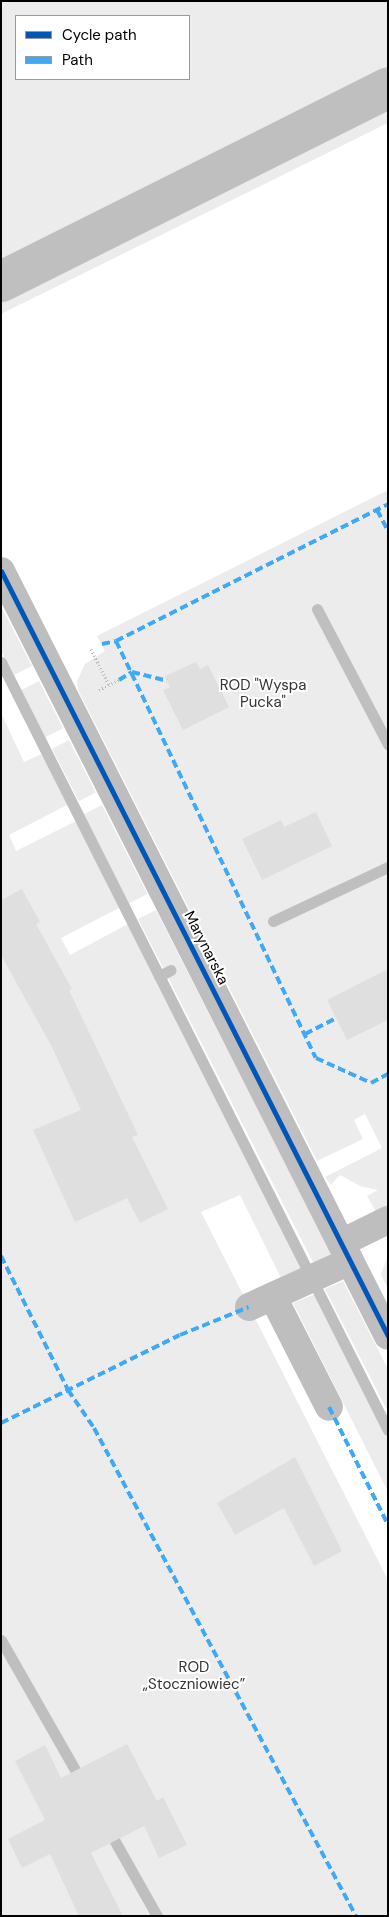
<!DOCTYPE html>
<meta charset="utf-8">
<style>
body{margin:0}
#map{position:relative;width:389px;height:1917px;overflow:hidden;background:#fff;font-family:"DM Sans",sans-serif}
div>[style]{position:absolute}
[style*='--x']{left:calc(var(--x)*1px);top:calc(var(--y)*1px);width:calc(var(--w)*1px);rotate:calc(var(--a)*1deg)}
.green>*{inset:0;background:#ececec;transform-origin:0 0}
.stream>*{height:11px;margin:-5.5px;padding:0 5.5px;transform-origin:5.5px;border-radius:5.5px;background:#bfbfbf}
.canal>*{height:41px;margin:-20.5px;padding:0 20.5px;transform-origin:20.5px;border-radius:20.5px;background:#bfbfbf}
.building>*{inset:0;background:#dfdfdf}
.path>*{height:3px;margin-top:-1.5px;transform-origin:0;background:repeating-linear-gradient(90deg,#b9b9b9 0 1px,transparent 0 3.5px)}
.minor>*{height:28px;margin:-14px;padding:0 14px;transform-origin:14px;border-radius:14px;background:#bebebe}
.quiet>*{height:4px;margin-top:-2px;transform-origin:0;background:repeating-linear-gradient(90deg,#3fa9f5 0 8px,transparent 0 12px)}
.cycleway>*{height:5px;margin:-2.5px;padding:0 2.5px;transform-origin:2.5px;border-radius:2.5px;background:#0057b8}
span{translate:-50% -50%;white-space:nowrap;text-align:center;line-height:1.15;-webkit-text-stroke:4px #fff;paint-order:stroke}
.park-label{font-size:15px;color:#333}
.street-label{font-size:15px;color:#000}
.frame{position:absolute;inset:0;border:2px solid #000;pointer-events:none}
.legend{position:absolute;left:15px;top:15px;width:175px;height:65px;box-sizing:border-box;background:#fff;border:1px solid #999;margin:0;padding:6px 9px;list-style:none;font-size:15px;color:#000}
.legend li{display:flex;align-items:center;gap:10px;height:25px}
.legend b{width:25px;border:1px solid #999}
</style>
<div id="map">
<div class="green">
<i style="clip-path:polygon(evenodd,1px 1px,388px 1px,388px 123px,1px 314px,1px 1px,16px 16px,189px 16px,189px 79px,16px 79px,16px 16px)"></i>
<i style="clip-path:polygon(388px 490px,388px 1232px,367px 1196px,378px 1190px,360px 1186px,340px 1175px,331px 1185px,325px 1177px,382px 1148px,365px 1114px,354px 1120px,363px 1139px,317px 1161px,78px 690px,77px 681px,85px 664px,105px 651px,97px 636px)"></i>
<i style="clip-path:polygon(1px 606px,32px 666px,14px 675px,1px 651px)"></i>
<i style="left:39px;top:681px;width:53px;height:21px;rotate:63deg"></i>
<i style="clip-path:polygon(1px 713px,24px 762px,42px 754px,67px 805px,9px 835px,16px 851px,76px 821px,119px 908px,61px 938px,70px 955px,128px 924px,301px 1269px,281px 1278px,240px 1195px,201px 1212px,388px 1580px,388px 1916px,1px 1916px)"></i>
<i style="left:69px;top:740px;width:59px;height:19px;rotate:63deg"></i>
<i style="left:102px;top:805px;width:100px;height:21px;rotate:63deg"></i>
<i style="left:156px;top:910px;width:386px;height:20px;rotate:63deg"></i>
<i style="clip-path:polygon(388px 1256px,388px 1290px,381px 1274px)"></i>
<i style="clip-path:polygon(343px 1281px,388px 1369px,388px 1412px,325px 1289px)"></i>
<i style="clip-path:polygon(315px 1294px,388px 1439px,388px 1492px,293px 1303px)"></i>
</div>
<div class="stream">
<i style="--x:317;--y:609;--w:153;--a:62.3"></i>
<i style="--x:1;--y:662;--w:860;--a:63.26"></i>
<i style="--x:273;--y:921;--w:127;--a:-25.2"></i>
<i style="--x:159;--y:976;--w:13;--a:-27"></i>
<i style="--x:1;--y:1640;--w:166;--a:60.3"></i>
<i style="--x:108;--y:1829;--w:100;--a:60.6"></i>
</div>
<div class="canal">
<i style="--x:1;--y:281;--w:433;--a:-26.6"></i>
</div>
<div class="building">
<i style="clip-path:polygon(196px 662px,200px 669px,208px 665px,229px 707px,183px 730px,163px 690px,170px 687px,165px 676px)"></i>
<i style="clip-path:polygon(316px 812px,332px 846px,262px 880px,242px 839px,281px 820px,284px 827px)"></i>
<i style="clip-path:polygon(22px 889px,40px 922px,36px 924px,72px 989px,69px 990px,138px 1135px,132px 1137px,168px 1209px,140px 1223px,127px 1198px,75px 1222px,33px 1130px,81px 1110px,52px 1047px,1px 955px,1px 900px)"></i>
<i style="clip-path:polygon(388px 969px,388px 1020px,347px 1040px,327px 1000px)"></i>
<i style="clip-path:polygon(295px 1457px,342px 1551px,314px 1566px,284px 1508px,235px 1535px,217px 1503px)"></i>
<i style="clip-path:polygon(127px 1744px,157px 1801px,163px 1797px,187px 1845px,159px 1858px,144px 1826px,91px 1853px,123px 1916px,79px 1916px,50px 1854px,22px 1868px,8px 1839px,45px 1820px,15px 1761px,45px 1745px,61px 1778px)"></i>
</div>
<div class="path">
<i style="--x:91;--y:649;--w:40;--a:63.4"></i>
<i style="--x:99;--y:690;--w:22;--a:-27"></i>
</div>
<div class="minor">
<i style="--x:1;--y:571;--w:857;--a:63.17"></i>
<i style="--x:341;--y:1243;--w:52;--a:-26.1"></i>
<i style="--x:273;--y:1297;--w:123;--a:63"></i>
<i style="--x:249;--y:1307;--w:111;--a:-24.5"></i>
</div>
<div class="quiet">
<i style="--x:377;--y:510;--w:24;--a:62"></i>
<i style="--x:116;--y:641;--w:462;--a:64.4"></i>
<i style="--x:316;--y:1058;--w:60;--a:24.4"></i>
<i style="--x:371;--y:1083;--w:19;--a:-28"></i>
<i style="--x:102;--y:644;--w:14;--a:-12"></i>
<i style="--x:116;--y:641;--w:305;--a:-26.7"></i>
<i style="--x:119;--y:680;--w:15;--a:-32"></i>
<i style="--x:132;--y:672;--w:36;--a:14"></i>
<i style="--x:305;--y:1034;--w:35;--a:-27"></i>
<i style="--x:1;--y:1256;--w:150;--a:63.4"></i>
<i style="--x:68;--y:1390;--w:46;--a:55.6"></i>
<i style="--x:94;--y:1428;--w:554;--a:61.77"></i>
<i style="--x:329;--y:1407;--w:132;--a:63.4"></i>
<i style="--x:1;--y:1423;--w:199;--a:-26.2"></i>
<i style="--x:180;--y:1335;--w:74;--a:-22.1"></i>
</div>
<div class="cycleway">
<i style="--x:1;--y:571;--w:857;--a:63.17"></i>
</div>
<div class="park-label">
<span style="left:263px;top:694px">ROD "Wyspa<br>Pucka"</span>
<span style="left:194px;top:1676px">ROD<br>„Stoczniowiec”</span>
</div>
<div class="street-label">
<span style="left:206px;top:948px;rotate:63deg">Marynarska</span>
</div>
<div class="frame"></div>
<ul class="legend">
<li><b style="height:6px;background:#0057b8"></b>Cycle path</li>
<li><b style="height:6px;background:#3fa9f5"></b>Path</li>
</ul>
</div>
